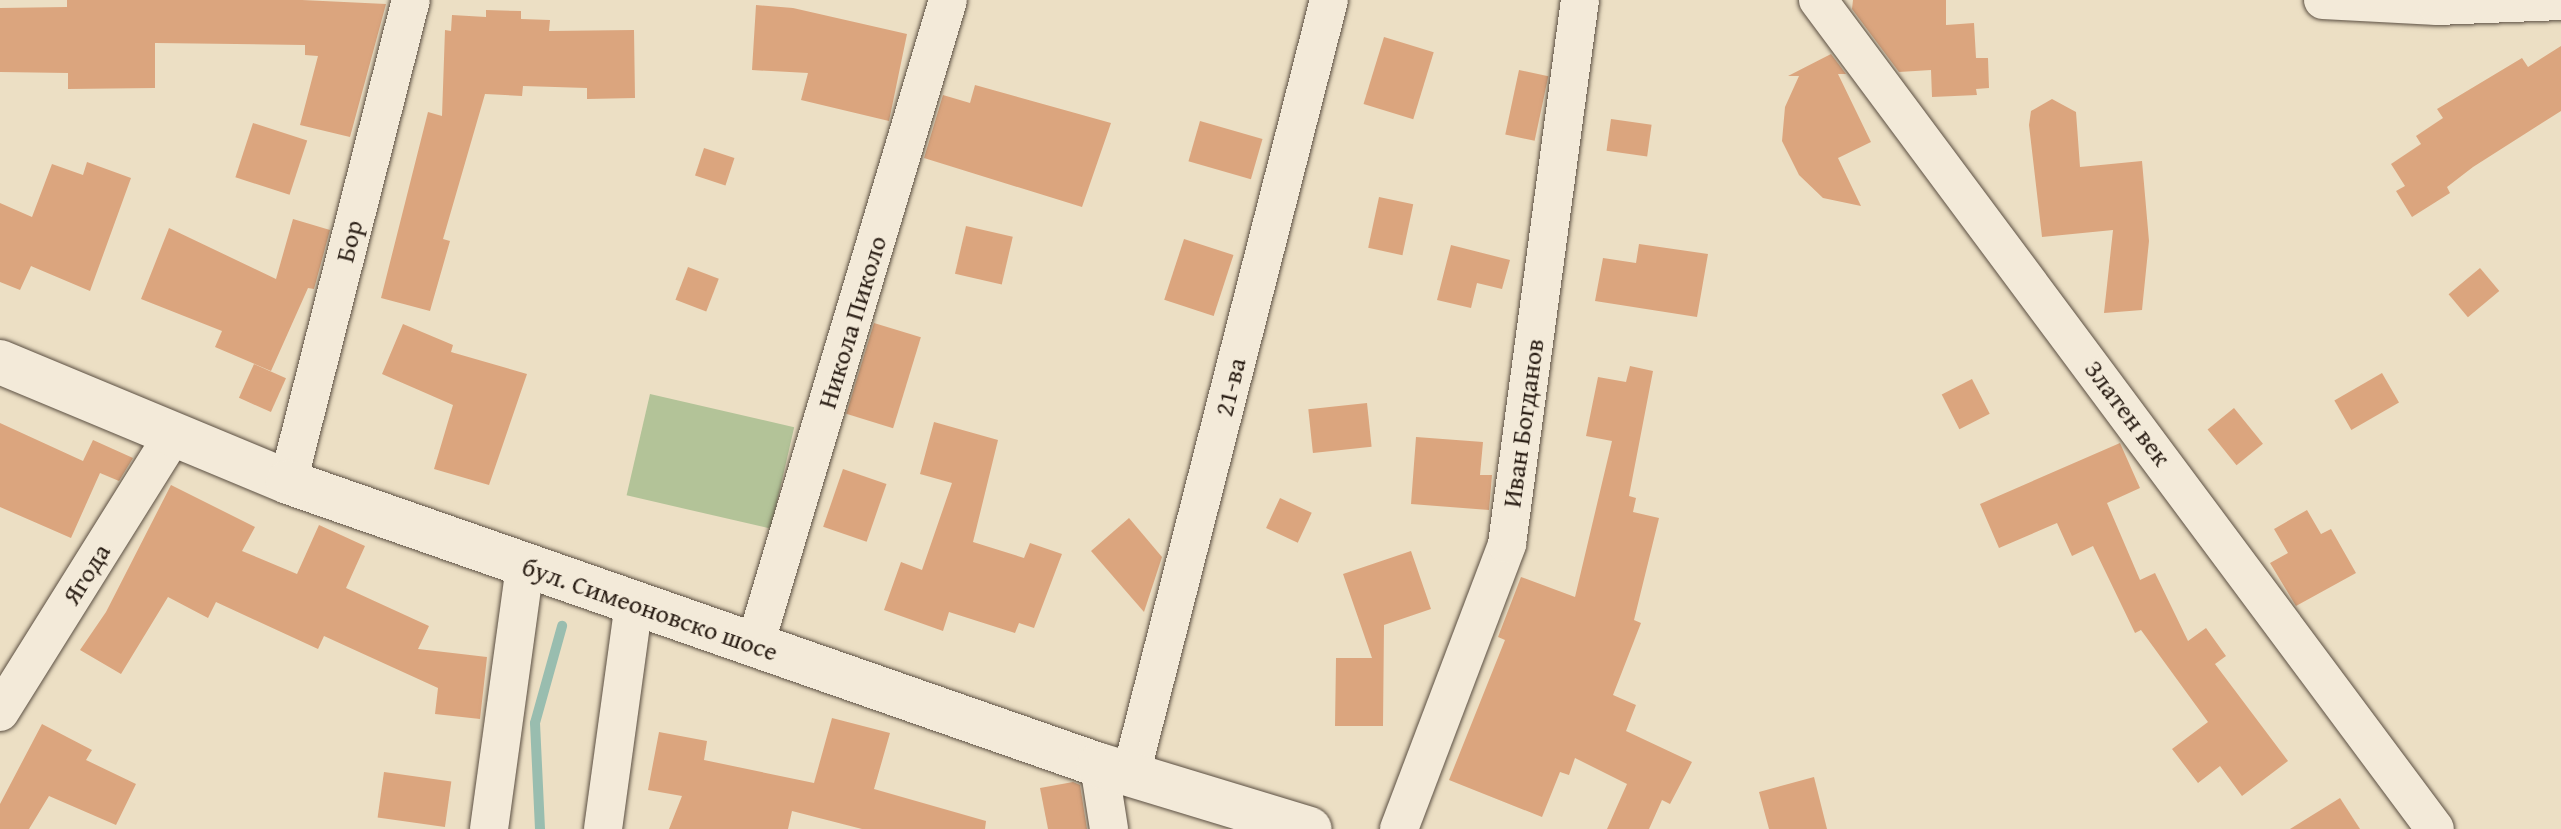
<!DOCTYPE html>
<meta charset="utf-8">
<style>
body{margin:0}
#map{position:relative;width:2561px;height:829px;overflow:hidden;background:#ecdfc4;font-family:"Gentium Book Plus",serif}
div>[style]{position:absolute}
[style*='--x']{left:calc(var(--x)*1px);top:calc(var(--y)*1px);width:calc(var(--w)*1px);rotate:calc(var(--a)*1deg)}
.green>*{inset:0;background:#b3c398;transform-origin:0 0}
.stream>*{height:10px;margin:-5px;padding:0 5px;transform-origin:5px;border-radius:5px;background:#99bdaf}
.building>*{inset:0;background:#dba57e;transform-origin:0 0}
.roads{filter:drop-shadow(0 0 2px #5b4f42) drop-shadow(0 0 2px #5b4f42)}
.street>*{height:38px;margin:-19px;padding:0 19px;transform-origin:19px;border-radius:19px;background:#f3ead9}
.secondary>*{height:44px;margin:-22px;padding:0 22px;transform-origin:22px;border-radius:22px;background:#f3ead9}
span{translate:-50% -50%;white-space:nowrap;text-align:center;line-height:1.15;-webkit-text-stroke:6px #f3ead9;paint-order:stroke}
.street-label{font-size:26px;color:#2b1f16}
</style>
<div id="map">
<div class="green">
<i style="left:650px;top:394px;width:148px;height:104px;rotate:13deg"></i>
</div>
<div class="stream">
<i style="--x:540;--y:829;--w:106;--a:-92.7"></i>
<i style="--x:535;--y:723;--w:101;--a:-74.4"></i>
</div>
<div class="building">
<i style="clip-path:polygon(67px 0,302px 0,386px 4px,350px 137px,300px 125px,318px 56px,305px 55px,305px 45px,155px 43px,155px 88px,68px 89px,68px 73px,0 72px,0 8px,67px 7px)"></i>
<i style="clip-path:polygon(1853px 0,1946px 0,1946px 25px,1974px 23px,1976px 58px,1988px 58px,1989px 88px,1976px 89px,1977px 95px,1932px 97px,1931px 70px,1899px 72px,1852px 9px)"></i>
<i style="clip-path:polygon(756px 5px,793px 8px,907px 34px,889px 121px,801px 100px,808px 73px,752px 70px)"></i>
<i style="clip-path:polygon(486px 10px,521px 11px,521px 19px,550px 20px,549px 31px,634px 30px,635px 98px,587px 99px,587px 88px,523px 86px,522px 96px,485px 94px,443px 239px,450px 241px,430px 311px,381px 298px,428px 112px,442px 116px,445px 30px,451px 31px,452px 15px,486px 17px)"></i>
<i style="left:1384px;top:37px;width:52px;height:70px;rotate:17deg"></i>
<i style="clip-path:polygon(2561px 46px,2561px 111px,2473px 167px,2447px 187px,2450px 193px,2412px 217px,2396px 191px,2405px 186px,2391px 164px,2421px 144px,2416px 136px,2443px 118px,2437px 109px,2522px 58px,2528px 67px)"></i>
<i style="clip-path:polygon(1831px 54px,1846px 74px,1838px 74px,1871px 142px,1838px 158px,1861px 206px,1823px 198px,1799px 175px,1782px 141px,1785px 107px,1799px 76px,1788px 76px)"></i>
<i style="left:1519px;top:70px;width:30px;height:66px;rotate:12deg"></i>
<i style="clip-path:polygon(975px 85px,1111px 123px,1082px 207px,924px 158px,943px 95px,970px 103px)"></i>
<i style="clip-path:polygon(2052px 99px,2076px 112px,2080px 167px,2142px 161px,2149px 241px,2142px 310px,2104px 313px,2113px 230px,2042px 237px,2029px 125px,2031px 111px)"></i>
<i style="left:1611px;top:119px;width:41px;height:32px;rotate:8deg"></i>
<i style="left:1200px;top:121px;width:65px;height:42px;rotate:16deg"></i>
<i style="left:253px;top:123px;width:57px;height:57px;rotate:18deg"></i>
<i style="left:704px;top:148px;width:32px;height:29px;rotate:18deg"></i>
<i style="clip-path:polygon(87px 162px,131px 178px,90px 291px,31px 266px,20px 290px,0 282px,0 203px,32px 217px,52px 164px,83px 175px)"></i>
<i style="left:1379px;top:197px;width:35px;height:52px;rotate:12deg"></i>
<i style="clip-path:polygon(293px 219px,330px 230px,314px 289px,308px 288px,271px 371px,215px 347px,222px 331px,141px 299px,169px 228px,276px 279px)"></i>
<i style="left:966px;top:226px;width:48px;height:49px;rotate:13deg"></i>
<i style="left:1184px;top:239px;width:52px;height:64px;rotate:18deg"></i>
<i style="clip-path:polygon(1639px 244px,1708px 254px,1697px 317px,1595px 301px,1603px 258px,1636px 263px)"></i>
<i style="clip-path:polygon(1451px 245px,1510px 260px,1502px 289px,1477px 283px,1471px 308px,1437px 300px)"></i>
<i style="left:688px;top:267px;width:33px;height:35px;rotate:21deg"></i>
<i style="left:2480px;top:268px;width:30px;height:41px;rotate:50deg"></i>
<i style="left:874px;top:323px;width:49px;height:95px;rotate:17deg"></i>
<i style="clip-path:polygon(403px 324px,453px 345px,451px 352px,527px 374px,489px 485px,434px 469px,453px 405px,382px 374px)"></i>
<i style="left:254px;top:364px;width:35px;height:37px;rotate:24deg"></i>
<i style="clip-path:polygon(1630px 366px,1653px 371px,1629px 496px,1636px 498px,1633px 512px,1659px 518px,1634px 620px,1641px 623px,1613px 695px,1636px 705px,1626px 731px,1692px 762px,1670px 804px,1662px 800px,1649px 829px,1607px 829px,1627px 784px,1575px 758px,1569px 775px,1560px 772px,1542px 817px,1449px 780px,1505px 640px,1498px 637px,1521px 577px,1575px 597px,1612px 441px,1586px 436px,1598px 377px,1626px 382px)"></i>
<i style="left:2382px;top:373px;width:34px;height:55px;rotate:60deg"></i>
<i style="left:1972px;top:379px;width:39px;height:34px;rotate:63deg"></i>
<i style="left:1367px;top:403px;width:44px;height:59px;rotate:84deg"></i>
<i style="left:2234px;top:408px;width:46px;height:34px;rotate:51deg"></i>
<i style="clip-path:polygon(934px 422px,998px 440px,973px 542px,1024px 558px,1030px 543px,1062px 554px,1034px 628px,1019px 623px,1015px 633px,949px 612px,943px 631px,884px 610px,901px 562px,922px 570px,952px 483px,920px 474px)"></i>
<i style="clip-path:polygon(0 423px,83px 461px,93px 440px,133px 458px,119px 481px,100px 473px,71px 538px,0 507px)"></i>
<i style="clip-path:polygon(1416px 437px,1483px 442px,1480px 475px,1492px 475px,1489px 510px,1411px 504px)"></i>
<i style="clip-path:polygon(2120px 443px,2140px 488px,2107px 503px,2140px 580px,2155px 573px,2188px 641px,2206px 628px,2226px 656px,2215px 664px,2288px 761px,2242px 796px,2220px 766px,2198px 783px,2172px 749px,2208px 722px,2141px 630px,2135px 633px,2093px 546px,2072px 556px,2057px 523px,1999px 548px,1980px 504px)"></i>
<i style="left:843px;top:469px;width:46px;height:61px;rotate:19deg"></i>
<i style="clip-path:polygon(171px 485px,255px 527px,242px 551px,297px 574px,319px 525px,365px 546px,346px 588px,429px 626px,418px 649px,487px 657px,480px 719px,435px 714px,438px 688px,324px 636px,318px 649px,216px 602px,208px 618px,168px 597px,121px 674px,80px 650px,106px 612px)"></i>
<i style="left:1280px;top:498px;width:35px;height:33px;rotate:25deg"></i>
<i style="clip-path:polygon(2307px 510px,2321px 534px,2331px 529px,2356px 573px,2296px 606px,2270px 563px,2288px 553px,2274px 529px)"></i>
<i style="clip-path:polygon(1129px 518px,1162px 557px,1144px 612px,1091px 551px)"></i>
<i style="clip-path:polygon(1411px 551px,1431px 609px,1384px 625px,1383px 726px,1335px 726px,1336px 658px,1372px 658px,1343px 574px)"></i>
<i style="clip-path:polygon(832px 718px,890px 733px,874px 789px,986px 821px,985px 829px,862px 829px,792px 811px,788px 829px,669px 829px,682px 796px,648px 790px,659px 732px,707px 741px,704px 760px,814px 783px)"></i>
<i style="clip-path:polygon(42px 724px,92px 750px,86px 760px,136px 784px,116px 825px,49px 796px,29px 829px,0 829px,0 804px)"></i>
<i style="left:384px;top:772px;width:68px;height:46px;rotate:8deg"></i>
<i style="clip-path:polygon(1814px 777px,1827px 829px,1769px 829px,1759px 792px)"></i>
<i style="clip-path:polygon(1073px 782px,1080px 785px,1087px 829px,1048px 829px,1040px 788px)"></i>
<i style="clip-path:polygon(2340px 798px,2360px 829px,2290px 829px)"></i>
</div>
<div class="roads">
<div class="street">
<i style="--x:1818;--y:0;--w:1033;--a:53.34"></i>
<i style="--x:2323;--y:0;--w:114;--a:3"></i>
<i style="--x:2437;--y:6;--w:124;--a:-2.3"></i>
<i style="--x:288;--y:482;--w:497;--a:-75.7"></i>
<i style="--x:755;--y:645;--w:673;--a:-73.34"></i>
<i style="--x:0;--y:712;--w:324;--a:-58"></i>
<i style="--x:1099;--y:765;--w:65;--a:81.1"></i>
<i style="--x:1131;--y:774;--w:799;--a:-75.65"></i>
<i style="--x:489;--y:829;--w:266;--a:-82.2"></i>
<i style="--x:603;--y:829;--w:227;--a:-82.2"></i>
<i style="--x:1399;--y:829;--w:305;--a:-69.2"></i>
<i style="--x:1507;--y:544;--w:549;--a:-82.36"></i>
</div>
<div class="secondary">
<i style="--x:0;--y:362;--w:312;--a:22.6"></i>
<i style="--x:288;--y:482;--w:859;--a:19.24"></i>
<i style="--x:1099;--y:765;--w:220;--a:16.9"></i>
</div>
</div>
<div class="street-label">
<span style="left:349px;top:241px;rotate:-76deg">Бор</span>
<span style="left:852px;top:322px;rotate:-73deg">Никола Пиколо</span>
<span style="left:1230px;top:387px;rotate:-76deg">21-ва</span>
<span style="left:2128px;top:413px;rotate:53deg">Златен век</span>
<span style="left:1523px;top:423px;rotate:-82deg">Иван Богданов</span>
<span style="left:86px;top:574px;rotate:-58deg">Ягода</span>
<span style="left:650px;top:609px;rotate:19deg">бул. Симеоновско шосе</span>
</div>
</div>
